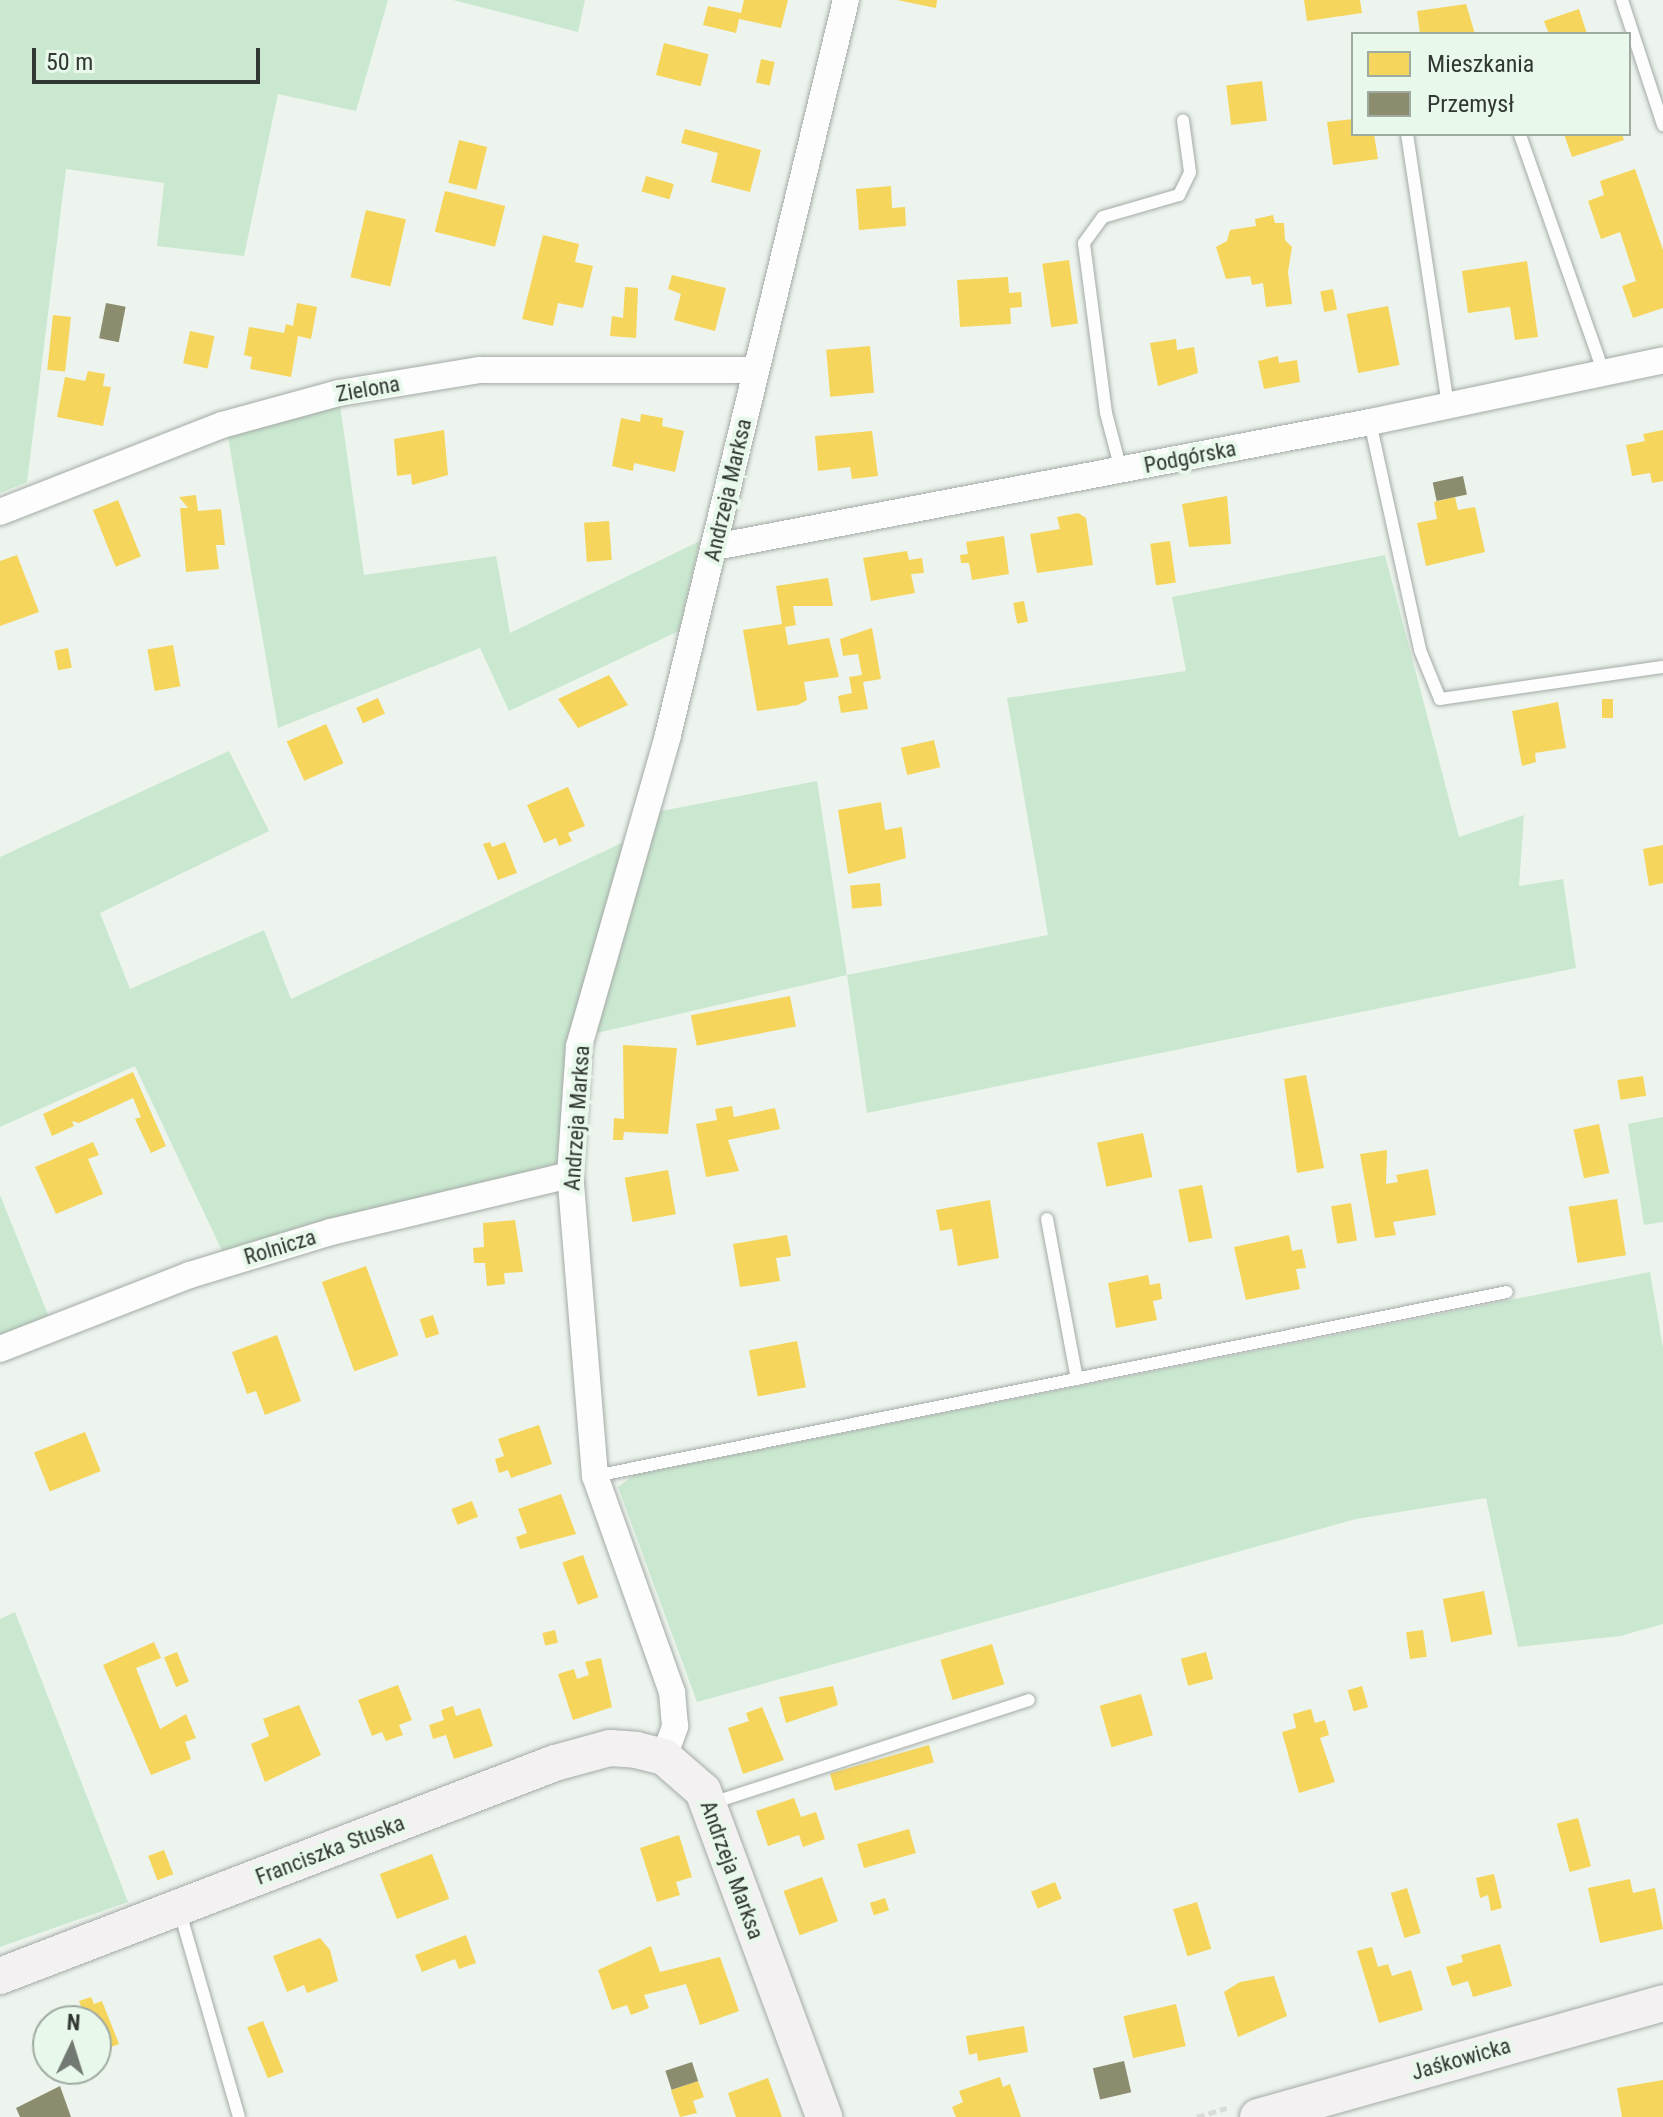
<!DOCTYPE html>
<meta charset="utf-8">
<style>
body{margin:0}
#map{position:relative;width:1663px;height:2117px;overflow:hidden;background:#ecf4ed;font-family:"Roboto Condensed",sans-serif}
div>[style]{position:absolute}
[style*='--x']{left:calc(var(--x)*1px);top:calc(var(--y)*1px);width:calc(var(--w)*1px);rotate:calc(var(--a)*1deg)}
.green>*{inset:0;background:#cae8d0}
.homes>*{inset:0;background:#f6d55c;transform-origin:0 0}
.industry>*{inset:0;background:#8c8c6e;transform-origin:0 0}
.path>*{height:5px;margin-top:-2.5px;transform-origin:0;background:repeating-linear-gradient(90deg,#d9dbd9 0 8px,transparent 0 12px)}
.roads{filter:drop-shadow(0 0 2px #a4aaa6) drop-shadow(0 0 2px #a4aaa6)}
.lane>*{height:12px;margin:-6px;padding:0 6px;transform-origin:6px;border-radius:6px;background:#fcfdfc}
.street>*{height:26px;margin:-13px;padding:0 13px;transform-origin:13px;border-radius:13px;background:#fcfdfc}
.secondary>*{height:36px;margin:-18px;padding:0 18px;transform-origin:18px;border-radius:18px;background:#f3f1f1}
span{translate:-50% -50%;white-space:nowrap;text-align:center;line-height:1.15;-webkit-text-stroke:8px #e8f8eb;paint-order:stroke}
.street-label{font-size:22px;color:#313732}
.legend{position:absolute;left:1351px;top:32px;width:280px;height:104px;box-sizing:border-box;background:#e8f8eb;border:2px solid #9faba1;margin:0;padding:10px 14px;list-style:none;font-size:24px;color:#313732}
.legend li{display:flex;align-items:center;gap:16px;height:40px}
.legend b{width:40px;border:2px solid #9faba1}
.north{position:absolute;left:32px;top:2005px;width:80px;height:80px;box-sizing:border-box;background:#e8f8eb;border:2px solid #9faba1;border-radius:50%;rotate:4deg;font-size:22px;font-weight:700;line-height:32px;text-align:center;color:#313732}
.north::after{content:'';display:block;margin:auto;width:28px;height:36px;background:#727973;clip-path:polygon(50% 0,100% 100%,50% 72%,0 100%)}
.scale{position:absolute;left:32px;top:48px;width:228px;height:36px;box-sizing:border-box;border:4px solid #313732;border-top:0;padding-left:10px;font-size:24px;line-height:28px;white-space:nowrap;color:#313732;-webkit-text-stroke:6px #e8f8eb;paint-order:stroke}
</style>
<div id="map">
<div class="green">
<i style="clip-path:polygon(0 0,388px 0,356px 111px,278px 94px,244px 256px,157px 246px,164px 183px,66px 169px,27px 482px,0 493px)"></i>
<i style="clip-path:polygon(453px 0,585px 0,578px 32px)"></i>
<i style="clip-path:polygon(340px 405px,364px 575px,496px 556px,510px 633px,700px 541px,679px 631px,509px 711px,480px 648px,278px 728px,228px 437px)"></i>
<i style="clip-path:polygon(1385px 555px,1459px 837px,1524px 815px,1519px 886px,1563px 879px,1576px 968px,867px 1113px,847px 975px,597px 1033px,656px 812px,817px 781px,847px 975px,1048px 935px,1007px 698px,1186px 671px,1172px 597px)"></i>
<i style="clip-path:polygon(229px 751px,269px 831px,100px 913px,130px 989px,264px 930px,291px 999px,628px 840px,558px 1163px,224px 1255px,135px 1066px,0 1127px,0 857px)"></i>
<i style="clip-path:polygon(1663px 1117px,1663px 1222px,1644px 1225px,1628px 1124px)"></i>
<i style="clip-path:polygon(0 1195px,49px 1317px,0 1339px)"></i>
<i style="clip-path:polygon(1650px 1272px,1663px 1348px,1663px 1624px,1620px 1636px,1518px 1647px,1486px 1498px,1356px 1519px,697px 1702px,618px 1487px,634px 1475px)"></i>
<i style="clip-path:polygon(15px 1612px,128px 1902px,0 1947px,0 1619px)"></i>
</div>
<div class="homes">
<i style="clip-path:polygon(744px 0,788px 0,781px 28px,739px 19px,736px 33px,703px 25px,708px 6px,741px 13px)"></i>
<i style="clip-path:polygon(897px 0,937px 0,936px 8px)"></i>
<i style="clip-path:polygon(1304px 0,1360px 0,1362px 13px,1307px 21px)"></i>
<i style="clip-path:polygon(1466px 4px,1475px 34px,1420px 34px,1417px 11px)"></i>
<i style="clip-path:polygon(1579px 9px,1587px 34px,1549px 34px,1544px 21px)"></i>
<i style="left:664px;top:43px;width:46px;height:33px;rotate:14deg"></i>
<i style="left:761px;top:59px;width:14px;height:24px;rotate:12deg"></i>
<i style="left:1262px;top:81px;width:40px;height:36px;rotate:83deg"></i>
<i style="clip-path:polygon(1353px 119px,1353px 134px,1374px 134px,1378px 159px,1333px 165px,1327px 122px)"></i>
<i style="clip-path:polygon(685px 129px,761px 150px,750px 192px,711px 182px,718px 153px,681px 143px)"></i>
<i style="clip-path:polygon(1564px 134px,1622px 134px,1624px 140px,1572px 157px)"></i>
<i style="left:459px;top:140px;width:29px;height:44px;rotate:14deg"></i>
<i style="clip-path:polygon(1635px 169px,1663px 250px,1663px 308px,1633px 318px,1622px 286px,1636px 281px,1620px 232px,1601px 239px,1588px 201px,1604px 195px,1600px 181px)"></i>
<i style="left:646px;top:176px;width:29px;height:16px;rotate:16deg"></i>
<i style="clip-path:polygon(891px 186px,892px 208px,905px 207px,906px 226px,859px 230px,856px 189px)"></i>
<i style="left:445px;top:191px;width:62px;height:42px;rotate:14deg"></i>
<i style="left:366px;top:210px;width:41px;height:69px;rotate:13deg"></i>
<i style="clip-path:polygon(1273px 215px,1275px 223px,1284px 223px,1285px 240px,1292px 247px,1288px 272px,1292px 304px,1266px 307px,1263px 283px,1252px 285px,1250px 276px,1226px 279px,1216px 247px,1227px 241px,1230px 230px,1256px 226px,1255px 219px)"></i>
<i style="clip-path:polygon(543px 235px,579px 244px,575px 262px,593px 266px,583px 308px,558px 303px,553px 326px,522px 319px)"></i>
<i style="left:1069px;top:260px;width:64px;height:27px;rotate:82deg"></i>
<i style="clip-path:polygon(1527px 261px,1538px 337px,1515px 340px,1510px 307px,1468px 313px,1462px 271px)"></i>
<i style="clip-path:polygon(672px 275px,726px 288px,715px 331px,674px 320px,681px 294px,668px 289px)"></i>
<i style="clip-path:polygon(1008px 277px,1009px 293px,1021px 292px,1022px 307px,1010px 308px,1011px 324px,960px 327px,957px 280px)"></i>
<i style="clip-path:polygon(625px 287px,638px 288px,636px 338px,610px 336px,612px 316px,623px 318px)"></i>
<i style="left:1333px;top:289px;width:21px;height:13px;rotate:79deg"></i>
<i style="clip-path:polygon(297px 303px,317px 307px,311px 339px,298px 336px,291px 377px,250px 369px,252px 357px,244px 355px,249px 327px,284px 333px,286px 324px,293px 326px)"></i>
<i style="left:1388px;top:306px;width:60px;height:42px;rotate:79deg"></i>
<i style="left:53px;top:315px;width:18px;height:55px;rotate:6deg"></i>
<i style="left:190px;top:331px;width:25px;height:33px;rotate:12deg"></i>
<i style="clip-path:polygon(1176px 339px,1177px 350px,1194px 347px,1198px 373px,1158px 386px,1150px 343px)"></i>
<i style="left:870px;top:346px;width:47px;height:44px;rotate:85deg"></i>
<i style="clip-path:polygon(1278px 356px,1279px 363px,1297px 360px,1300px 382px,1264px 389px,1258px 361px)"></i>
<i style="clip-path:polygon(88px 371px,105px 374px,103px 386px,111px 387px,103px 426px,57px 417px,65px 377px,85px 381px)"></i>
<i style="clip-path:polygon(641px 414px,663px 418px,662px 426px,684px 431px,675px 472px,634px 463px,633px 471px,612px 466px,621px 418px,640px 422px)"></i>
<i style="clip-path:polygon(444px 430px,448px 475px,412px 485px,411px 474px,397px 476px,394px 439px)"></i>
<i style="clip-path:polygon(1663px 430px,1663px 481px,1652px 483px,1650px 473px,1632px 476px,1626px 445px,1645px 441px,1643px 434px)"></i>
<i style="clip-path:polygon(872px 431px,878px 476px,852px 479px,850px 467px,818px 471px,815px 436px)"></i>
<i style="clip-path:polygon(196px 495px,198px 511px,221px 509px,225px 545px,216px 545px,219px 569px,186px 572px,180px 508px,188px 508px,179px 497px)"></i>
<i style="clip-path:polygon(1227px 496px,1231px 544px,1189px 547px,1182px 504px)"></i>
<i style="clip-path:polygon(1455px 497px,1458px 510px,1475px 507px,1485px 552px,1426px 566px,1417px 523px,1437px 519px,1434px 502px)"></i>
<i style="left:118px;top:500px;width:61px;height:27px;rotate:68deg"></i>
<i style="clip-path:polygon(1078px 513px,1086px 518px,1093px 565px,1037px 573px,1030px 534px,1060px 529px,1057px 517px)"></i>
<i style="left:609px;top:521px;width:39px;height:25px;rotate:86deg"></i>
<i style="clip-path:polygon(1004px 536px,1009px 574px,972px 580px,969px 563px,961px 563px,960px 555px,968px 554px,966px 542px)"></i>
<i style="left:1170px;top:541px;width:42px;height:20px;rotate:82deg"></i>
<i style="clip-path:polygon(907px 551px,909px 560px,922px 558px,924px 573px,911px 574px,915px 593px,871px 601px,863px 558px)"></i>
<i style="clip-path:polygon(17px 555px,39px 612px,0 626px,0 561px)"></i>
<i style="clip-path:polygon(828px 578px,833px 606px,793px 606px,796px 625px,785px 627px,788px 645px,829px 638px,839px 677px,804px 682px,807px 700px,798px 705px,757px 711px,743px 630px,782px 624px,776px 586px)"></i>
<i style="left:1024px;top:601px;width:21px;height:11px;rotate:79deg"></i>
<i style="clip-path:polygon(872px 628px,881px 679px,863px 682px,868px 709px,841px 713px,838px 696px,852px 693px,849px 677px,862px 675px,858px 654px,843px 656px,840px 639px)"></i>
<i style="left:173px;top:645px;width:42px;height:26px;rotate:80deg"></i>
<i style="left:68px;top:648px;width:20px;height:14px;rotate:79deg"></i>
<i style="clip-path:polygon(609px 675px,628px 705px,578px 728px,558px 699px)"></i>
<i style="left:378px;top:698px;width:17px;height:24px;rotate:66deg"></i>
<i style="left:1602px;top:699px;width:11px;height:19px"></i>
<i style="clip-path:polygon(1558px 702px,1566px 748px,1535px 753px,1536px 762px,1522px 766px,1512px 711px)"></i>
<i style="left:326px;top:724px;width:43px;height:43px;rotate:66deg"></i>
<i style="left:934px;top:740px;width:28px;height:34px;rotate:77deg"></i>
<i style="clip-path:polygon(568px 787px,585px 826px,568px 833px,572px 841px,559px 846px,556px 838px,544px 843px,527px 805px)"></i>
<i style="clip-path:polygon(881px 802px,885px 830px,902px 827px,906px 858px,848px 874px,838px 810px)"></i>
<i style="clip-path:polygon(490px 842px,492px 847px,505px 842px,517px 873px,498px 880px,483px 844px)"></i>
<i style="clip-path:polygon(1663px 845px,1663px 883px,1649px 886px,1643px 849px)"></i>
<i style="left:880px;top:883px;width:23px;height:30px;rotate:85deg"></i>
<i style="left:790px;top:996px;width:31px;height:101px;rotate:79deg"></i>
<i style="clip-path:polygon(623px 1045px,677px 1048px,668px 1134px,624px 1132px,623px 1140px,613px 1140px,614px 1118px,624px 1119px)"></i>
<i style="clip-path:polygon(133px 1072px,166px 1146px,151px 1153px,135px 1119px,141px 1117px,133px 1098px,79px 1123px,72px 1121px,74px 1126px,52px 1136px,43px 1114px)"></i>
<i style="clip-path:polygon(1306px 1075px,1324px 1168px,1297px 1173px,1284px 1079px)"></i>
<i style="left:1643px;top:1076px;width:20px;height:26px;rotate:81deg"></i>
<i style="clip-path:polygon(732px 1106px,734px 1117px,775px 1108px,780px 1129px,728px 1140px,739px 1171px,706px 1177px,696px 1124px,717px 1120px,715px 1109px)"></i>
<i style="left:1599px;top:1124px;width:50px;height:26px;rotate:78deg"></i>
<i style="left:1143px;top:1133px;width:45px;height:47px;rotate:78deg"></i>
<i style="clip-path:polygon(93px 1142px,99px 1155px,88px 1159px,103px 1194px,56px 1214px,35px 1167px)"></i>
<i style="clip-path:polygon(1387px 1150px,1386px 1184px,1398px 1182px,1396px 1175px,1428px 1169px,1436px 1215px,1393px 1222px,1396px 1235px,1375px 1238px,1360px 1154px)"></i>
<i style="left:668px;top:1170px;width:45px;height:44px;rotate:80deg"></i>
<i style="left:1202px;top:1185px;width:54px;height:24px;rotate:79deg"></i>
<i style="left:1617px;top:1199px;width:57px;height:49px;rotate:81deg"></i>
<i style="clip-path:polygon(990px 1200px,999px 1258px,958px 1266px,952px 1229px,940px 1231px,936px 1210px)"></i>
<i style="left:1351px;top:1203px;width:38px;height:20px;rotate:81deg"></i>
<i style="clip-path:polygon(515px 1220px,523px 1272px,504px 1273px,505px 1284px,487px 1286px,485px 1263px,474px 1263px,473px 1248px,484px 1247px,483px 1223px)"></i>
<i style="clip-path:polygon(787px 1235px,791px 1256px,776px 1258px,780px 1281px,740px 1287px,733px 1244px)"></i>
<i style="clip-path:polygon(1289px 1235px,1292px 1251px,1302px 1249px,1306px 1268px,1296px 1269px,1300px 1289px,1246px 1300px,1234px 1247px)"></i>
<i style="left:366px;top:1266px;width:95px;height:47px;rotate:70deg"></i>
<i style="clip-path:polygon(1148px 1275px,1150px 1285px,1160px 1283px,1162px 1299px,1153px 1301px,1157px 1320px,1116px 1328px,1108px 1283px)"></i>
<i style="left:433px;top:1315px;width:20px;height:14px;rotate:72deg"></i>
<i style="clip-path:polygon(277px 1335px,301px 1401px,265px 1415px,256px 1391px,247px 1394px,232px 1352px)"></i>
<i style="left:797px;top:1341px;width:47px;height:49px;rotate:79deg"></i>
<i style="clip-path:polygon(539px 1425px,552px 1464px,511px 1478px,508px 1470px,499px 1473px,495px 1459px,504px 1456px,498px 1439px)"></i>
<i style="left:85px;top:1432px;width:42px;height:55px;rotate:68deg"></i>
<i style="clip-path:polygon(561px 1494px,576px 1534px,520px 1549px,516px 1537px,527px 1533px,518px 1509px)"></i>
<i style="left:472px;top:1501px;width:17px;height:22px;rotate:69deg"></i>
<i style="left:583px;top:1555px;width:45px;height:22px;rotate:70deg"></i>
<i style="left:1484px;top:1591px;width:44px;height:42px;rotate:79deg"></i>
<i style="left:555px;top:1630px;width:13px;height:13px;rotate:77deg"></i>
<i style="left:1423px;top:1630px;width:27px;height:17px;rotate:82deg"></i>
<i style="clip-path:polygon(154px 1642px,161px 1658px,136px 1668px,160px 1729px,186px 1714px,196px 1738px,185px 1742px,191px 1759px,151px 1775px,103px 1665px)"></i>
<i style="left:992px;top:1644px;width:42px;height:54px;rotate:73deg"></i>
<i style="left:177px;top:1652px;width:32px;height:14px;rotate:68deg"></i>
<i style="left:1206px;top:1652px;width:28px;height:26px;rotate:75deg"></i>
<i style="clip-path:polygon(601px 1658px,612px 1707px,573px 1720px,558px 1674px,574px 1669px,577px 1679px,589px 1675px,585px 1662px)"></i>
<i style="clip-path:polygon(398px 1685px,412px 1720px,399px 1725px,403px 1735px,386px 1741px,382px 1732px,372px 1736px,358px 1700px)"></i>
<i style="clip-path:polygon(833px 1686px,838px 1705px,786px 1723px,779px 1697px)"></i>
<i style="left:1362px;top:1686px;width:22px;height:15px;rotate:74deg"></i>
<i style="left:1141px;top:1694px;width:43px;height:43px;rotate:74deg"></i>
<i style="clip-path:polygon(299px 1705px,321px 1755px,265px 1782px,251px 1744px,269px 1736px,263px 1719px)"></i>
<i style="clip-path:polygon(453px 1706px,456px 1716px,480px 1708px,493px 1746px,454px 1759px,446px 1735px,433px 1739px,429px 1725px,444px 1720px,441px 1710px)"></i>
<i style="clip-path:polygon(762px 1707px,784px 1760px,743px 1774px,728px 1728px,749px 1721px,746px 1713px)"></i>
<i style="clip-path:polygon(1311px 1709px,1315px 1723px,1325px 1720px,1329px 1735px,1320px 1738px,1335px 1782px,1299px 1793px,1282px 1732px,1296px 1728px,1293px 1714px)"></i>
<i style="left:929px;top:1745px;width:18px;height:103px;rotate:74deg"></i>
<i style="clip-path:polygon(794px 1798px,801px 1817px,816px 1812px,825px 1839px,803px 1847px,799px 1835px,768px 1846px,756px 1811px)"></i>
<i style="left:1578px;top:1818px;width:50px;height:22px;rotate:75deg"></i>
<i style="left:909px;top:1829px;width:25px;height:54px;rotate:74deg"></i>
<i style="clip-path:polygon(679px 1835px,692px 1877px,676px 1882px,680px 1895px,657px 1902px,640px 1848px)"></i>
<i style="left:164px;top:1850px;width:26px;height:17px;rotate:69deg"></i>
<i style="left:432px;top:1854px;width:48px;height:56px;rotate:69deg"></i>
<i style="clip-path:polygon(1494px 1874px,1502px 1908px,1491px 1911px,1488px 1895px,1480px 1898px,1476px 1878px)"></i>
<i style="left:822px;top:1877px;width:47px;height:41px;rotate:70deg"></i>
<i style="clip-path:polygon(1630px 1879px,1633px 1893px,1655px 1888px,1663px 1929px,1600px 1943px,1588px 1888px)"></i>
<i style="left:1055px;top:1882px;width:18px;height:26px;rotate:68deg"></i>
<i style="left:1407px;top:1888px;width:47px;height:17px;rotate:73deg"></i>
<i style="left:885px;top:1898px;width:13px;height:16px;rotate:72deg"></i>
<i style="left:1197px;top:1902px;width:49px;height:25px;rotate:73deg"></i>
<i style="clip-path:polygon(466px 1935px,476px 1963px,459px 1969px,455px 1959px,422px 1972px,415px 1955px)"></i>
<i style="clip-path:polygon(320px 1938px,330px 1950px,338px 1981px,307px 1993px,304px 1985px,287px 1992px,273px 1956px)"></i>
<i style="clip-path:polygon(1500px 1944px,1512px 1986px,1473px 1997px,1468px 1981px,1452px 1986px,1446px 1967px,1463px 1962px,1461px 1955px)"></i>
<i style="clip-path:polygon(651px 1946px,660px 1972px,720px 1957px,739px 2011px,700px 2025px,686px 1984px,644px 1995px,649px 2008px,631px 2015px,627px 2005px,612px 2010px,598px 1970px)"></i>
<i style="clip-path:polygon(1372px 1947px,1378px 1967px,1388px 1964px,1392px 1976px,1411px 1970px,1423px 2010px,1379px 2023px,1357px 1951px)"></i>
<i style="clip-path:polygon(1274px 1976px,1287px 2016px,1238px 2037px,1224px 1992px,1240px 1982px)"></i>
<i style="clip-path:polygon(91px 1997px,94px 2004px,102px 2001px,119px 2044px,96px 2053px,96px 2021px,60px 2018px,82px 2009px,79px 2001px)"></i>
<i style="left:1176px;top:2004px;width:43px;height:54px;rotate:77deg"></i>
<i style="left:263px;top:2021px;width:55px;height:17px;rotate:68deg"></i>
<i style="clip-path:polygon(1024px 2026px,1028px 2052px,978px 2061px,977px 2053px,969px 2055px,966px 2036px)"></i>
<i style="clip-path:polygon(1000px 2077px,1003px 2087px,1010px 2084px,1021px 2117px,956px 2117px,952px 2107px,963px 2102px,959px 2091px)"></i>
<i style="clip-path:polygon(768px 2078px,782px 2117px,736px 2117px,728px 2093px)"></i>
<i style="clip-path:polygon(1663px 2080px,1663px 2117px,1622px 2117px,1617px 2088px)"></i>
<i style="clip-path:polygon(698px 2081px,704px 2097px,693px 2101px,697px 2113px,680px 2117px,671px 2090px)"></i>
</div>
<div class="industry">
<i style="left:106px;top:303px;width:20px;height:36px;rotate:11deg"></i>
<i style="left:1463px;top:476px;width:19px;height:31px;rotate:78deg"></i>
<i style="left:1124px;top:2061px;width:32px;height:32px;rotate:77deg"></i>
<i style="left:692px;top:2062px;width:20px;height:28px;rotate:72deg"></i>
<i style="clip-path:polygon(60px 2086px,71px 2117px,20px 2117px,16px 2108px)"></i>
</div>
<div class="path">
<i style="--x:1197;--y:2117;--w:31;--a:-17"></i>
</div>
<div class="roads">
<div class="lane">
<i style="--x:1622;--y:0;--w:132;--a:71.8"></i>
<i style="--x:1407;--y:134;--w:275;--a:81.4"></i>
<i style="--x:1520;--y:135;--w:252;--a:70.6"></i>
<i style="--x:1370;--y:422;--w:233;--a:77.6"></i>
<i style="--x:1420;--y:650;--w:53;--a:67.8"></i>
<i style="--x:1440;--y:699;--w:225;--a:-8.2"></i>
<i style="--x:1121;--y:470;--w:59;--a:-104.7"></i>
<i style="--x:1106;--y:413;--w:171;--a:-97.4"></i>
<i style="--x:1084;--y:243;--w:32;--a:-54"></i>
<i style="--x:1103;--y:217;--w:79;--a:-16.1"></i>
<i style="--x:1179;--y:195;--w:25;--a:-64"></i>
<i style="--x:1190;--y:172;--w:52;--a:-97.7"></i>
<i style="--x:1047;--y:1219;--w:163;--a:79.4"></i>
<i style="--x:595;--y:1476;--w:930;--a:-11.41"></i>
<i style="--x:712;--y:1803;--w:333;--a:-18"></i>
<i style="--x:179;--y:1909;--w:216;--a:73.9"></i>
</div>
<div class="street">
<i style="--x:0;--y:512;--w:238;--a:-21.4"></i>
<i style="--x:222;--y:425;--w:121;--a:-15.3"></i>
<i style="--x:339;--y:393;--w:143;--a:-9.3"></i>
<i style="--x:480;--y:370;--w:276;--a:0"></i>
<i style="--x:715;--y:547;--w:667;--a:-10.8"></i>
<i style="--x:1370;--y:422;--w:299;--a:-11.9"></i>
<i style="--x:0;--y:1349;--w:204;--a:-21.3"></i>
<i style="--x:190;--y:1275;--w:147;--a:-17"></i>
<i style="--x:331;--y:1232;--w:246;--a:-13.4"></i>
<i style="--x:664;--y:1757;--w:33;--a:-70"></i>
<i style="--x:675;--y:1726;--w:34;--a:-95"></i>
<i style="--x:672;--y:1692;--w:229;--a:-109.6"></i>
<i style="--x:595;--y:1476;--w:302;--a:-94.7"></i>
<i style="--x:570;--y:1175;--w:129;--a:-86"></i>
<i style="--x:579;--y:1046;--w:323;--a:-74"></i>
<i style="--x:668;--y:735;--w:756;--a:-76.39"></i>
</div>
<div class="secondary">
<i style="--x:0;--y:1976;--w:594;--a:-21"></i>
<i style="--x:555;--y:1763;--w:57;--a:-15.3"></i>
<i style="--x:610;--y:1748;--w:26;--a:4"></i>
<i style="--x:636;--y:1750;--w:29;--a:14"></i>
<i style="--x:664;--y:1757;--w:52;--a:41.1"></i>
<i style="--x:703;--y:1791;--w:348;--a:69.6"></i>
<i style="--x:1258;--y:2117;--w:421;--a:-15.7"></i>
</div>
</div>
<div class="street-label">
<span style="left:368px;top:389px;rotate:-10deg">Zielona</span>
<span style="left:1190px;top:457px;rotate:-11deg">Podgórska</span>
<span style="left:728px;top:490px;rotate:-77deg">Andrzeja Marksa</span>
<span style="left:577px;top:1118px;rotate:-86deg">Andrzeja Marksa</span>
<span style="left:280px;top:1247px;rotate:-17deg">Rolnicza</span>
<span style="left:330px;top:1850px;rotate:-21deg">Franciszka Stuska</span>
<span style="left:732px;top:1870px;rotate:70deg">Andrzeja Marksa</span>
<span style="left:1461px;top:2059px;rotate:-16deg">Jaśkowicka</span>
</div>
<ul class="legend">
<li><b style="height:22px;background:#f6d55c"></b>Mieszkania</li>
<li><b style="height:22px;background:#8c8c6e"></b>Przemysł</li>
</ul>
<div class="north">N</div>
<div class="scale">50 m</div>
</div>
